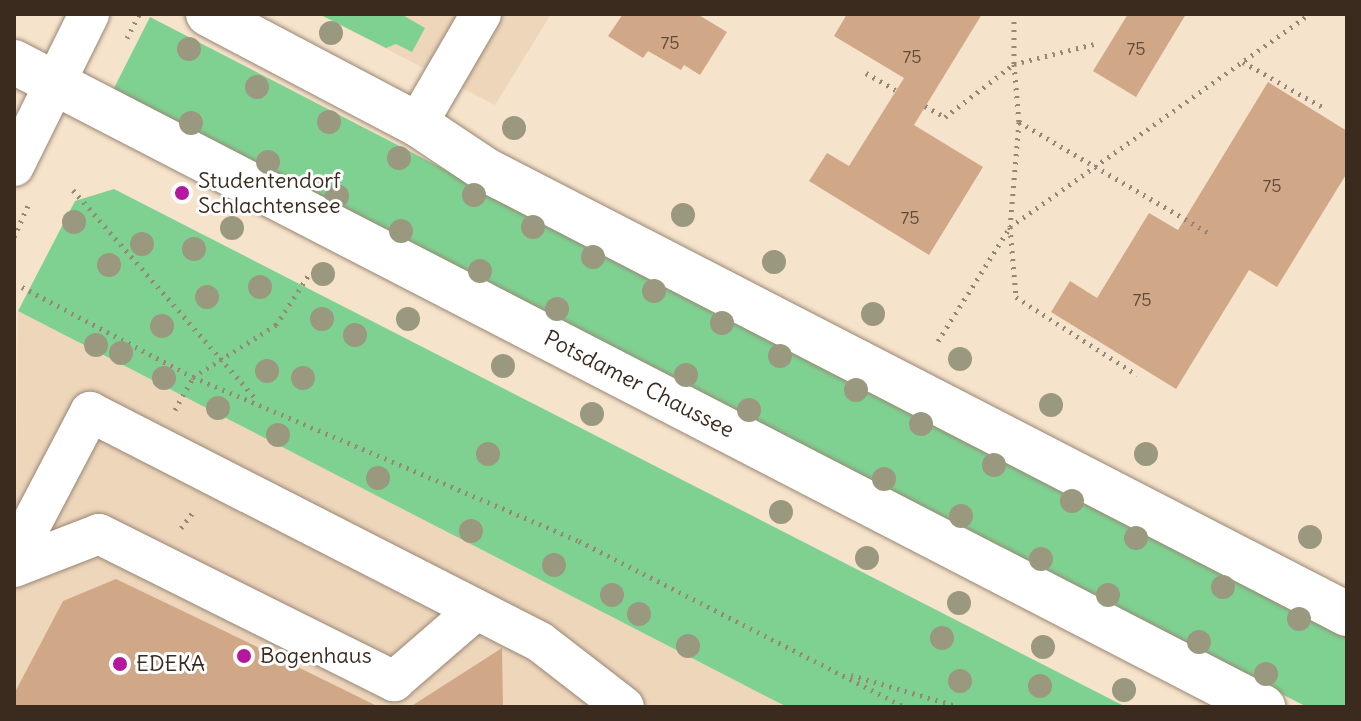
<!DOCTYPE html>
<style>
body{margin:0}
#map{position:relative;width:1361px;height:721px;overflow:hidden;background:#f6e3cb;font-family:Delius,sans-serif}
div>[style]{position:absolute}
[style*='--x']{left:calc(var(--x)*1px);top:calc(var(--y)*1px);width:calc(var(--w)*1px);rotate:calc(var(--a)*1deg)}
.built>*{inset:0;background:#eed6bb}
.green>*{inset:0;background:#7fd192}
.building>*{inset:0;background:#d0a888}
.path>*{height:5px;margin-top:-2.5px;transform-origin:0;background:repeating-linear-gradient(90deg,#988674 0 2px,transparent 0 8px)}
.roads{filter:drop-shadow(0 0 2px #988674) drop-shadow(0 0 2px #988674)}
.minor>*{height:40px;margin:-20px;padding:0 20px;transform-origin:20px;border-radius:20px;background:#fff}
.major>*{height:44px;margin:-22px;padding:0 22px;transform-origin:22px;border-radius:22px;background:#fff}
.trees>*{width:24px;height:24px;margin:-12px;border-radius:50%;background:#9a997f}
.dots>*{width:22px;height:22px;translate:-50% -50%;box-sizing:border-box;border:4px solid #fff;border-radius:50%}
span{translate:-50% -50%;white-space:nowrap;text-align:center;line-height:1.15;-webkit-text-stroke:6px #fff;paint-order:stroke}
.number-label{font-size:18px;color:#604a38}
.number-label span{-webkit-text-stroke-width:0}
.poi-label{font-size:22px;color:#3b2a1e}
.left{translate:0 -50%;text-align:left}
.street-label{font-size:22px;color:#3b2a1e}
.frame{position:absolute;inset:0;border:16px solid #3b2a1e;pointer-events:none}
</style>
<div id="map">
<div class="built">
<i style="clip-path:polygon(319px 14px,551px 14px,495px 105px)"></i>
<i style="clip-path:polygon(18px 311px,787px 707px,14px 707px)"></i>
</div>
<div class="green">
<i style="clip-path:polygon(319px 14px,401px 14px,425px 28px,412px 52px,396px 44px,386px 48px)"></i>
<i style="clip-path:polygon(150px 17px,1347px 636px,1347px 707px,1307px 707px,113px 90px)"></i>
<i style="clip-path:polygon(114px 189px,1126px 707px,787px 707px,18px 311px,75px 201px)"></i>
</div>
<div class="building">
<i style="clip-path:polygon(623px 14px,697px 14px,727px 32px,700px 75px,684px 65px,681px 70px,648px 51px,643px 58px,608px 36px)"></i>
<i style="clip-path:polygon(847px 14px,982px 14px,914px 125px,983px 167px,929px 255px,809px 181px,827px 153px,849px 166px,904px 78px,834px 36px)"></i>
<i style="clip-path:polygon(1128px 14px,1186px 14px,1136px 97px,1093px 71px)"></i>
<i style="clip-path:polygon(1268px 82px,1347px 131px,1347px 173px,1277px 287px,1249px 270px,1176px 389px,1051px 312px,1070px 281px,1097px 298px,1149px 213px,1178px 230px)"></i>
<i style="clip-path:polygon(116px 579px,239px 638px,379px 707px,14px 707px,14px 694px,63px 601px)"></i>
<i style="clip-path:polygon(502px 648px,503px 707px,410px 707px)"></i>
</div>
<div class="path">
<i style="--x:1014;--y:14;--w:50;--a:90"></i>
<i style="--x:1014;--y:64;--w:82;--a:-14"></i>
<i style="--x:127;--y:38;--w:27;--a:-63"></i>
<i style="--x:1243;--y:62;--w:93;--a:29.6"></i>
<i style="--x:866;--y:73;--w:34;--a:30"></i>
<i style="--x:925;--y:106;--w:23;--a:29"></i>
<i style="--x:945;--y:117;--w:87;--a:-37.5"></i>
<i style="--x:1014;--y:64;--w:58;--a:85.1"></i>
<i style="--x:1019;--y:122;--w:105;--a:94.9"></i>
<i style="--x:1010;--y:227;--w:70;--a:85.1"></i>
<i style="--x:1016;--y:297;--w:144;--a:32.8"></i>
<i style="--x:1019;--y:122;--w:220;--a:30.3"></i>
<i style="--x:73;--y:190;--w:276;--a:48.8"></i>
<i style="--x:14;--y:237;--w:37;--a:-66"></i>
<i style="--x:22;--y:287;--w:193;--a:27.8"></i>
<i style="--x:193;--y:377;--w:419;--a:23"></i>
<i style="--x:579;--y:541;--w:366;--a:27"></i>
<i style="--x:938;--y:341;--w:135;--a:-57.7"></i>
<i style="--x:1010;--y:227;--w:368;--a:-35.4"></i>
<i style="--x:175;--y:410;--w:38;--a:-61"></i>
<i style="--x:193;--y:377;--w:98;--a:-32.1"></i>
<i style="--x:276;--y:325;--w:59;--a:-56.9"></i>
<i style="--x:181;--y:528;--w:21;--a:-53"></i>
<i style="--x:851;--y:675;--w:114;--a:16.4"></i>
</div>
<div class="roads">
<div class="minor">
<i style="--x:417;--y:124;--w:127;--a:-59.8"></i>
<i style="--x:14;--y:166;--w:169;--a:-63.7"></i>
<i style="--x:14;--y:557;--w:164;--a:-62.3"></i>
<i style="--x:90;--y:412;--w:505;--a:27.07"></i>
<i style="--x:540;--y:642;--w:106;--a:37.7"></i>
<i style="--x:14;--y:567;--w:91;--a:-21.2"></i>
<i style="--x:99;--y:534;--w:330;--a:26.5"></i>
<i style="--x:394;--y:681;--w:108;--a:-40.9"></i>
</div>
<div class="major">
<i style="--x:208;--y:14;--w:236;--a:27.8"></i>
<i style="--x:417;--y:124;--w:83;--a:33.7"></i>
<i style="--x:486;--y:170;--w:969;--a:27.28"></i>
<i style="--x:14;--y:62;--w:1406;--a:27.31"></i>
</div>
</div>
<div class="trees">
<i style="left:331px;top:33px"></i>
<i style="left:189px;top:49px"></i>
<i style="left:257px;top:87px"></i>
<i style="left:329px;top:122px"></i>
<i style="left:191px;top:123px"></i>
<i style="left:514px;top:128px"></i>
<i style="left:399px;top:158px"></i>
<i style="left:268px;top:162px"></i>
<i style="left:474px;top:195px"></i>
<i style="left:337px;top:196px"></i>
<i style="left:683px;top:215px"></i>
<i style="left:74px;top:222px"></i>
<i style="left:533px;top:227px"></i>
<i style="left:232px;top:228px"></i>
<i style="left:401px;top:231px"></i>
<i style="left:142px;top:244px"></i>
<i style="left:194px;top:249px"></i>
<i style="left:593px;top:257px"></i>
<i style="left:774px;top:262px"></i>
<i style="left:109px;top:265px"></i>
<i style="left:480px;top:271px"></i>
<i style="left:323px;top:274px"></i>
<i style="left:260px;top:287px"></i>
<i style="left:654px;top:291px"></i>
<i style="left:207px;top:297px"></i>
<i style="left:557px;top:309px"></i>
<i style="left:873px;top:314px"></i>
<i style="left:322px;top:319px"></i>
<i style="left:408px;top:319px"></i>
<i style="left:722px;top:323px"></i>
<i style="left:162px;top:326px"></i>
<i style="left:355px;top:335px"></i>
<i style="left:96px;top:345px"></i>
<i style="left:121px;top:353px"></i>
<i style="left:780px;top:356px"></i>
<i style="left:960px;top:359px"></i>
<i style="left:503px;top:366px"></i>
<i style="left:267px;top:371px"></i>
<i style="left:686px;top:375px"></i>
<i style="left:164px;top:378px"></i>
<i style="left:303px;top:378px"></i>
<i style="left:856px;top:390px"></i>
<i style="left:1051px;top:405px"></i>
<i style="left:218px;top:408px"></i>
<i style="left:749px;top:410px"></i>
<i style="left:592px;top:414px"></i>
<i style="left:921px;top:424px"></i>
<i style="left:278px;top:435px"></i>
<i style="left:488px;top:454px"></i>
<i style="left:1146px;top:454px"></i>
<i style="left:994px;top:465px"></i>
<i style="left:378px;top:478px"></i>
<i style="left:884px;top:479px"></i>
<i style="left:1072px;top:501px"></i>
<i style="left:781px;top:512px"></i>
<i style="left:961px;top:516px"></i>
<i style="left:471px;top:531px"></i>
<i style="left:1310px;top:537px"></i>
<i style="left:1136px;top:538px"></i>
<i style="left:867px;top:558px"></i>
<i style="left:1041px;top:559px"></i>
<i style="left:554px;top:565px"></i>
<i style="left:1223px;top:587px"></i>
<i style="left:612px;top:595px"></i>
<i style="left:1108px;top:595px"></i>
<i style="left:959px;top:603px"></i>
<i style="left:639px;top:614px"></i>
<i style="left:1299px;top:619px"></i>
<i style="left:942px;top:638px"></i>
<i style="left:1199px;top:642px"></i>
<i style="left:688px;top:646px"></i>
<i style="left:1043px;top:647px"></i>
<i style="left:1266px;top:674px"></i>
<i style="left:960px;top:681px"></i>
<i style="left:1040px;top:686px"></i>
<i style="left:1124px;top:690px"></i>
</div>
<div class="dots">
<i style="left:182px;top:193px;background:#b5179e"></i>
<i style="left:244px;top:656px;background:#b5179e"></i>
<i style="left:120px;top:664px;background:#b5179e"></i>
</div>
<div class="number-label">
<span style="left:670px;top:43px">75</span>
<span style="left:1136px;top:49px">75</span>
<span style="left:912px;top:57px">75</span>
<span style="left:1272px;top:186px">75</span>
<span style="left:910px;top:218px">75</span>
<span style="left:1142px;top:300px">75</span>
</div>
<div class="poi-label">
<span class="left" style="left:198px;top:193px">Studentendorf<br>Schlachtensee</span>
<span class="left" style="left:260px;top:656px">Bogenhaus</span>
<span class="left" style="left:136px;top:664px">EDEKA</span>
</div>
<div class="street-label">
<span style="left:639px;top:384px;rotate:27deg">Potsdamer Chaussee</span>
</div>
<div class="frame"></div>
</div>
